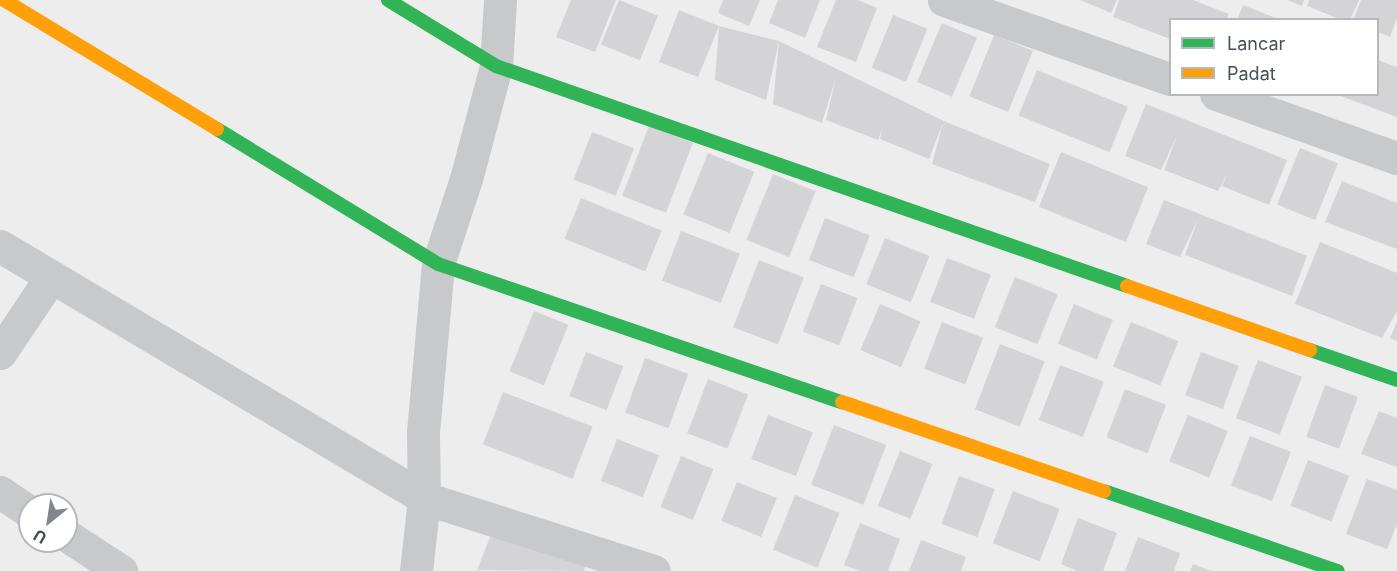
<!DOCTYPE html>
<style>
body{margin:0}
#map{position:relative;width:1397px;height:571px;overflow:hidden;background:#eeeded;font-family:Inter,sans-serif}
div>[style]{position:absolute}
[style*='--x']{left:calc(var(--x)*1px);top:calc(var(--y)*1px);width:calc(var(--w)*1px);rotate:calc(var(--a)*1deg)}
.building>*{inset:0;background:#d4d4d6;transform-origin:0 0}
.street>*{height:33px;margin:-16.5px;padding:0 16.5px;transform-origin:16.5px;border-radius:16.5px;background:#c7c9cb}
.fast>*{height:14px;margin:-7px;padding:0 7px;transform-origin:7px;border-radius:7px;background:#30b455}
.slow>*{height:14px;margin:-7px;padding:0 7px;transform-origin:7px;border-radius:7px;background:#ff9f0a}
span{translate:-50% -50%;white-space:nowrap;text-align:center;line-height:1.15;-webkit-text-stroke:5px #fff;paint-order:stroke}
.legend{position:absolute;left:1169px;top:18px;width:210px;height:78px;box-sizing:border-box;background:#fff;border:2px solid #b5b9bd;margin:0;padding:8px 10px;list-style:none;font-size:18px;color:#455059}
.legend li{display:flex;align-items:center;gap:12px;height:30px}
.legend b{width:30px;border:2px solid #b5b9bd}
.north{position:absolute;left:18px;top:493px;width:60px;height:60px;box-sizing:border-box;background:#fff;border:2px solid #b5b9bd;border-radius:50%;rotate:210deg;font-size:16px;font-weight:700;line-height:24px;text-align:center;color:#455059}
.north::after{content:'';display:block;margin:auto;width:21px;height:27px;background:#80878d;clip-path:polygon(50% 0,100% 100%,50% 72%,0 100%)}
</style>
<div id="map">
<div class="building">
<i style="clip-path:polygon(571px 0,616px 0,595px 52px,556px 37px)"></i>
<i style="left:619px;top:0;width:42px;height:48px;rotate:22deg"></i>
<i style="clip-path:polygon(723px 0,760px 0,749px 26px,718px 13px)"></i>
<i style="clip-path:polygon(778px 0,820px 0,805px 38px,769px 23px)"></i>
<i style="clip-path:polygon(836px 0,858px 0,877px 8px,856px 62px,817px 47px)"></i>
<i style="clip-path:polygon(1080px 0,1117px 0,1111px 13px)"></i>
<i style="clip-path:polygon(1119px 0,1193px 0,1229px 14px,1226px 20px,1170px 20px,1170px 39px,1113px 17px)"></i>
<i style="clip-path:polygon(1287px 0,1304px 0,1302px 6px)"></i>
<i style="clip-path:polygon(1309px 0,1359px 0,1350px 20px,1342px 20px,1307px 6px)"></i>
<i style="clip-path:polygon(1361px 0,1397px 0,1397px 18px,1390px 37px,1378px 32px,1378px 20px,1353px 20px)"></i>
<i style="clip-path:polygon(1243px 5px,1278px 19px,1278px 20px,1237px 20px)"></i>
<i style="clip-path:polygon(679px 10px,719px 26px,779px 41px,766px 100px,715px 80px,719px 26px,698px 77px,659px 62px)"></i>
<i style="left:893px;top:15px;width:37px;height:57px;rotate:22deg"></i>
<i style="left:942px;top:23px;width:38px;height:64px;rotate:23deg"></i>
<i style="left:994px;top:35px;width:42px;height:66px;rotate:22deg"></i>
<i style="clip-path:polygon(779px 41px,944px 121px,1050px 164px,1035px 202px,932px 164px,943px 123px,929px 159px,880px 139px,883px 127px,878px 140px,826px 120px,836px 77px,822px 123px,773px 104px)"></i>
<i style="clip-path:polygon(1378px 60px,1397px 67px,1397px 117px,1338px 95px,1378px 94px)"></i>
<i style="left:1037px;top:70px;width:98px;height:49px;rotate:22deg"></i>
<i style="clip-path:polygon(1146px 104px,1287px 160px,1269px 205px,1222px 186px,1228px 172px,1218px 191px,1164px 170px,1178px 133px,1161px 170px,1125px 156px)"></i>
<i style="left:649px;top:126px;width:47px;height:75px;rotate:21deg"></i>
<i style="left:592px;top:132px;width:45px;height:51px;rotate:21deg"></i>
<i style="left:1300px;top:148px;width:41px;height:61px;rotate:22deg"></i>
<i style="left:1061px;top:152px;width:94px;height:59px;rotate:22deg"></i>
<i style="left:708px;top:153px;width:50px;height:66px;rotate:22deg"></i>
<i style="left:773px;top:174px;width:46px;height:71px;rotate:22deg"></i>
<i style="clip-path:polygon(1342px 181px,1397px 203px,1397px 249px,1325px 222px)"></i>
<i style="left:581px;top:198px;width:87px;height:44px;rotate:22deg"></i>
<i style="clip-path:polygon(1164px 200px,1307px 256px,1292px 296px,1185px 255px,1198px 219px,1180px 257px,1146px 244px)"></i>
<i style="left:825px;top:218px;width:48px;height:45px;rotate:21deg"></i>
<i style="left:681px;top:231px;width:63px;height:53px;rotate:21deg"></i>
<i style="left:885px;top:238px;width:48px;height:50px;rotate:22deg"></i>
<i style="clip-path:polygon(1320px 242px,1397px 273px,1397px 311px,1382px 338px,1295px 304px)"></i>
<i style="left:947px;top:258px;width:47px;height:47px;rotate:21deg"></i>
<i style="left:759px;top:260px;width:48px;height:72px;rotate:21deg"></i>
<i style="left:1015px;top:277px;width:46px;height:54px;rotate:22deg"></i>
<i style="left:821px;top:284px;width:39px;height:51px;rotate:21deg"></i>
<i style="left:880px;top:304px;width:44px;height:50px;rotate:23deg"></i>
<i style="left:1074px;top:304px;width:42px;height:43px;rotate:22deg"></i>
<i style="left:534px;top:311px;width:37px;height:65px;rotate:22deg"></i>
<i style="left:942px;top:322px;width:44px;height:50px;rotate:21deg"></i>
<i style="left:1131px;top:322px;width:51px;height:48px;rotate:22deg"></i>
<i style="clip-path:polygon(1397px 322px,1397px 341px,1390px 338px)"></i>
<i style="left:1000px;top:344px;width:48px;height:70px;rotate:21deg"></i>
<i style="left:586px;top:352px;width:40px;height:47px;rotate:21deg"></i>
<i style="left:1201px;top:352px;width:40px;height:46px;rotate:20deg"></i>
<i style="left:645px;top:358px;width:46px;height:58px;rotate:20deg"></i>
<i style="left:1258px;top:360px;width:47px;height:62px;rotate:21deg"></i>
<i style="left:1060px;top:365px;width:47px;height:59px;rotate:21deg"></i>
<i style="left:708px;top:379px;width:43px;height:58px;rotate:21deg"></i>
<i style="left:1325px;top:385px;width:35px;height:55px;rotate:20deg"></i>
<i style="left:1125px;top:389px;width:44px;height:52px;rotate:21deg"></i>
<i style="left:503px;top:392px;width:96px;height:56px;rotate:21deg"></i>
<i style="clip-path:polygon(1379px 411px,1397px 418px,1397px 467px,1361px 454px)"></i>
<i style="left:768px;top:415px;width:48px;height:47px;rotate:21deg"></i>
<i style="left:1188px;top:415px;width:43px;height:50px;rotate:22deg"></i>
<i style="left:834px;top:425px;width:56px;height:64px;rotate:21deg"></i>
<i style="left:1250px;top:436px;width:44px;height:53px;rotate:21deg"></i>
<i style="left:617px;top:439px;width:45px;height:45px;rotate:21deg"></i>
<i style="left:900px;top:451px;width:35px;height:59px;rotate:22deg"></i>
<i style="left:681px;top:456px;width:35px;height:55px;rotate:22deg"></i>
<i style="left:1308px;top:460px;width:44px;height:49px;rotate:21deg"></i>
<i style="left:959px;top:476px;width:38px;height:51px;rotate:20deg"></i>
<i style="clip-path:polygon(1367px 479px,1397px 490px,1397px 524px,1387px 549px,1346px 534px)"></i>
<i style="left:737px;top:482px;width:43px;height:42px;rotate:22deg"></i>
<i style="left:1013px;top:491px;width:50px;height:56px;rotate:21deg"></i>
<i style="left:795px;top:495px;width:48px;height:59px;rotate:22deg"></i>
<i style="clip-path:polygon(1078px 518px,1117px 533px,1103px 571px,1077px 571px,1061px 564px)"></i>
<i style="clip-path:polygon(860px 523px,900px 539px,888px 571px,860px 571px,844px 565px)"></i>
<i style="clip-path:polygon(494px 527px,586px 565px,584px 571px,477px 570px)"></i>
<i style="clip-path:polygon(1138px 537px,1180px 553px,1174px 571px,1125px 571px)"></i>
<i style="clip-path:polygon(921px 540px,966px 557px,961px 571px,909px 571px)"></i>
<i style="clip-path:polygon(1193px 564px,1211px 571px,1190px 571px)"></i>
</div>
<div class="street">
<i style="--x:944;--y:0;--w:239;--a:19.3"></i>
<i style="--x:1216;--y:94;--w:192;--a:19.5"></i>
<i style="--x:0;--y:246;--w:493;--a:30.7"></i>
<i style="--x:424;--y:498;--w:241;--a:17.6"></i>
<i style="--x:0;--y:353;--w:92;--a:-56.1"></i>
<i style="--x:0;--y:492;--w:36;--a:34"></i>
<i style="--x:66;--y:535;--w:66;--a:33.2"></i>
<i style="--x:416;--y:571;--w:73;--a:-83.7"></i>
<i style="--x:424;--y:498;--w:66;--a:-90.9"></i>
<i style="--x:423;--y:432;--w:169;--a:-84.9"></i>
<i style="--x:438;--y:264;--w:89;--a:-71.8"></i>
<i style="--x:466;--y:179;--w:117;--a:-75.1"></i>
<i style="--x:496;--y:66;--w:66;--a:-86.5"></i>
</div>
<div class="fast">
<i style="--x:388;--y:0;--w:127;--a:31.4"></i>
<i style="--x:496;--y:66;--w:668;--a:19.22"></i>
<i style="--x:217;--y:129;--w:259;--a:31.4"></i>
<i style="--x:438;--y:264;--w:427;--a:18.9"></i>
<i style="--x:1310;--y:350;--w:92;--a:19"></i>
<i style="--x:1104;--y:491;--w:247;--a:18.9"></i>
</div>
<div class="slow">
<i style="--x:4;--y:0;--w:249;--a:31.2"></i>
<i style="--x:1127;--y:286;--w:194;--a:19.3"></i>
<i style="--x:842;--y:402;--w:277;--a:18.8"></i>
</div>
<ul class="legend">
<li><b style="height:8px;background:#30b455"></b>Lancar</li>
<li><b style="height:8px;background:#ff9f0a"></b>Padat</li>
</ul>
<div class="north">U</div>
</div>
